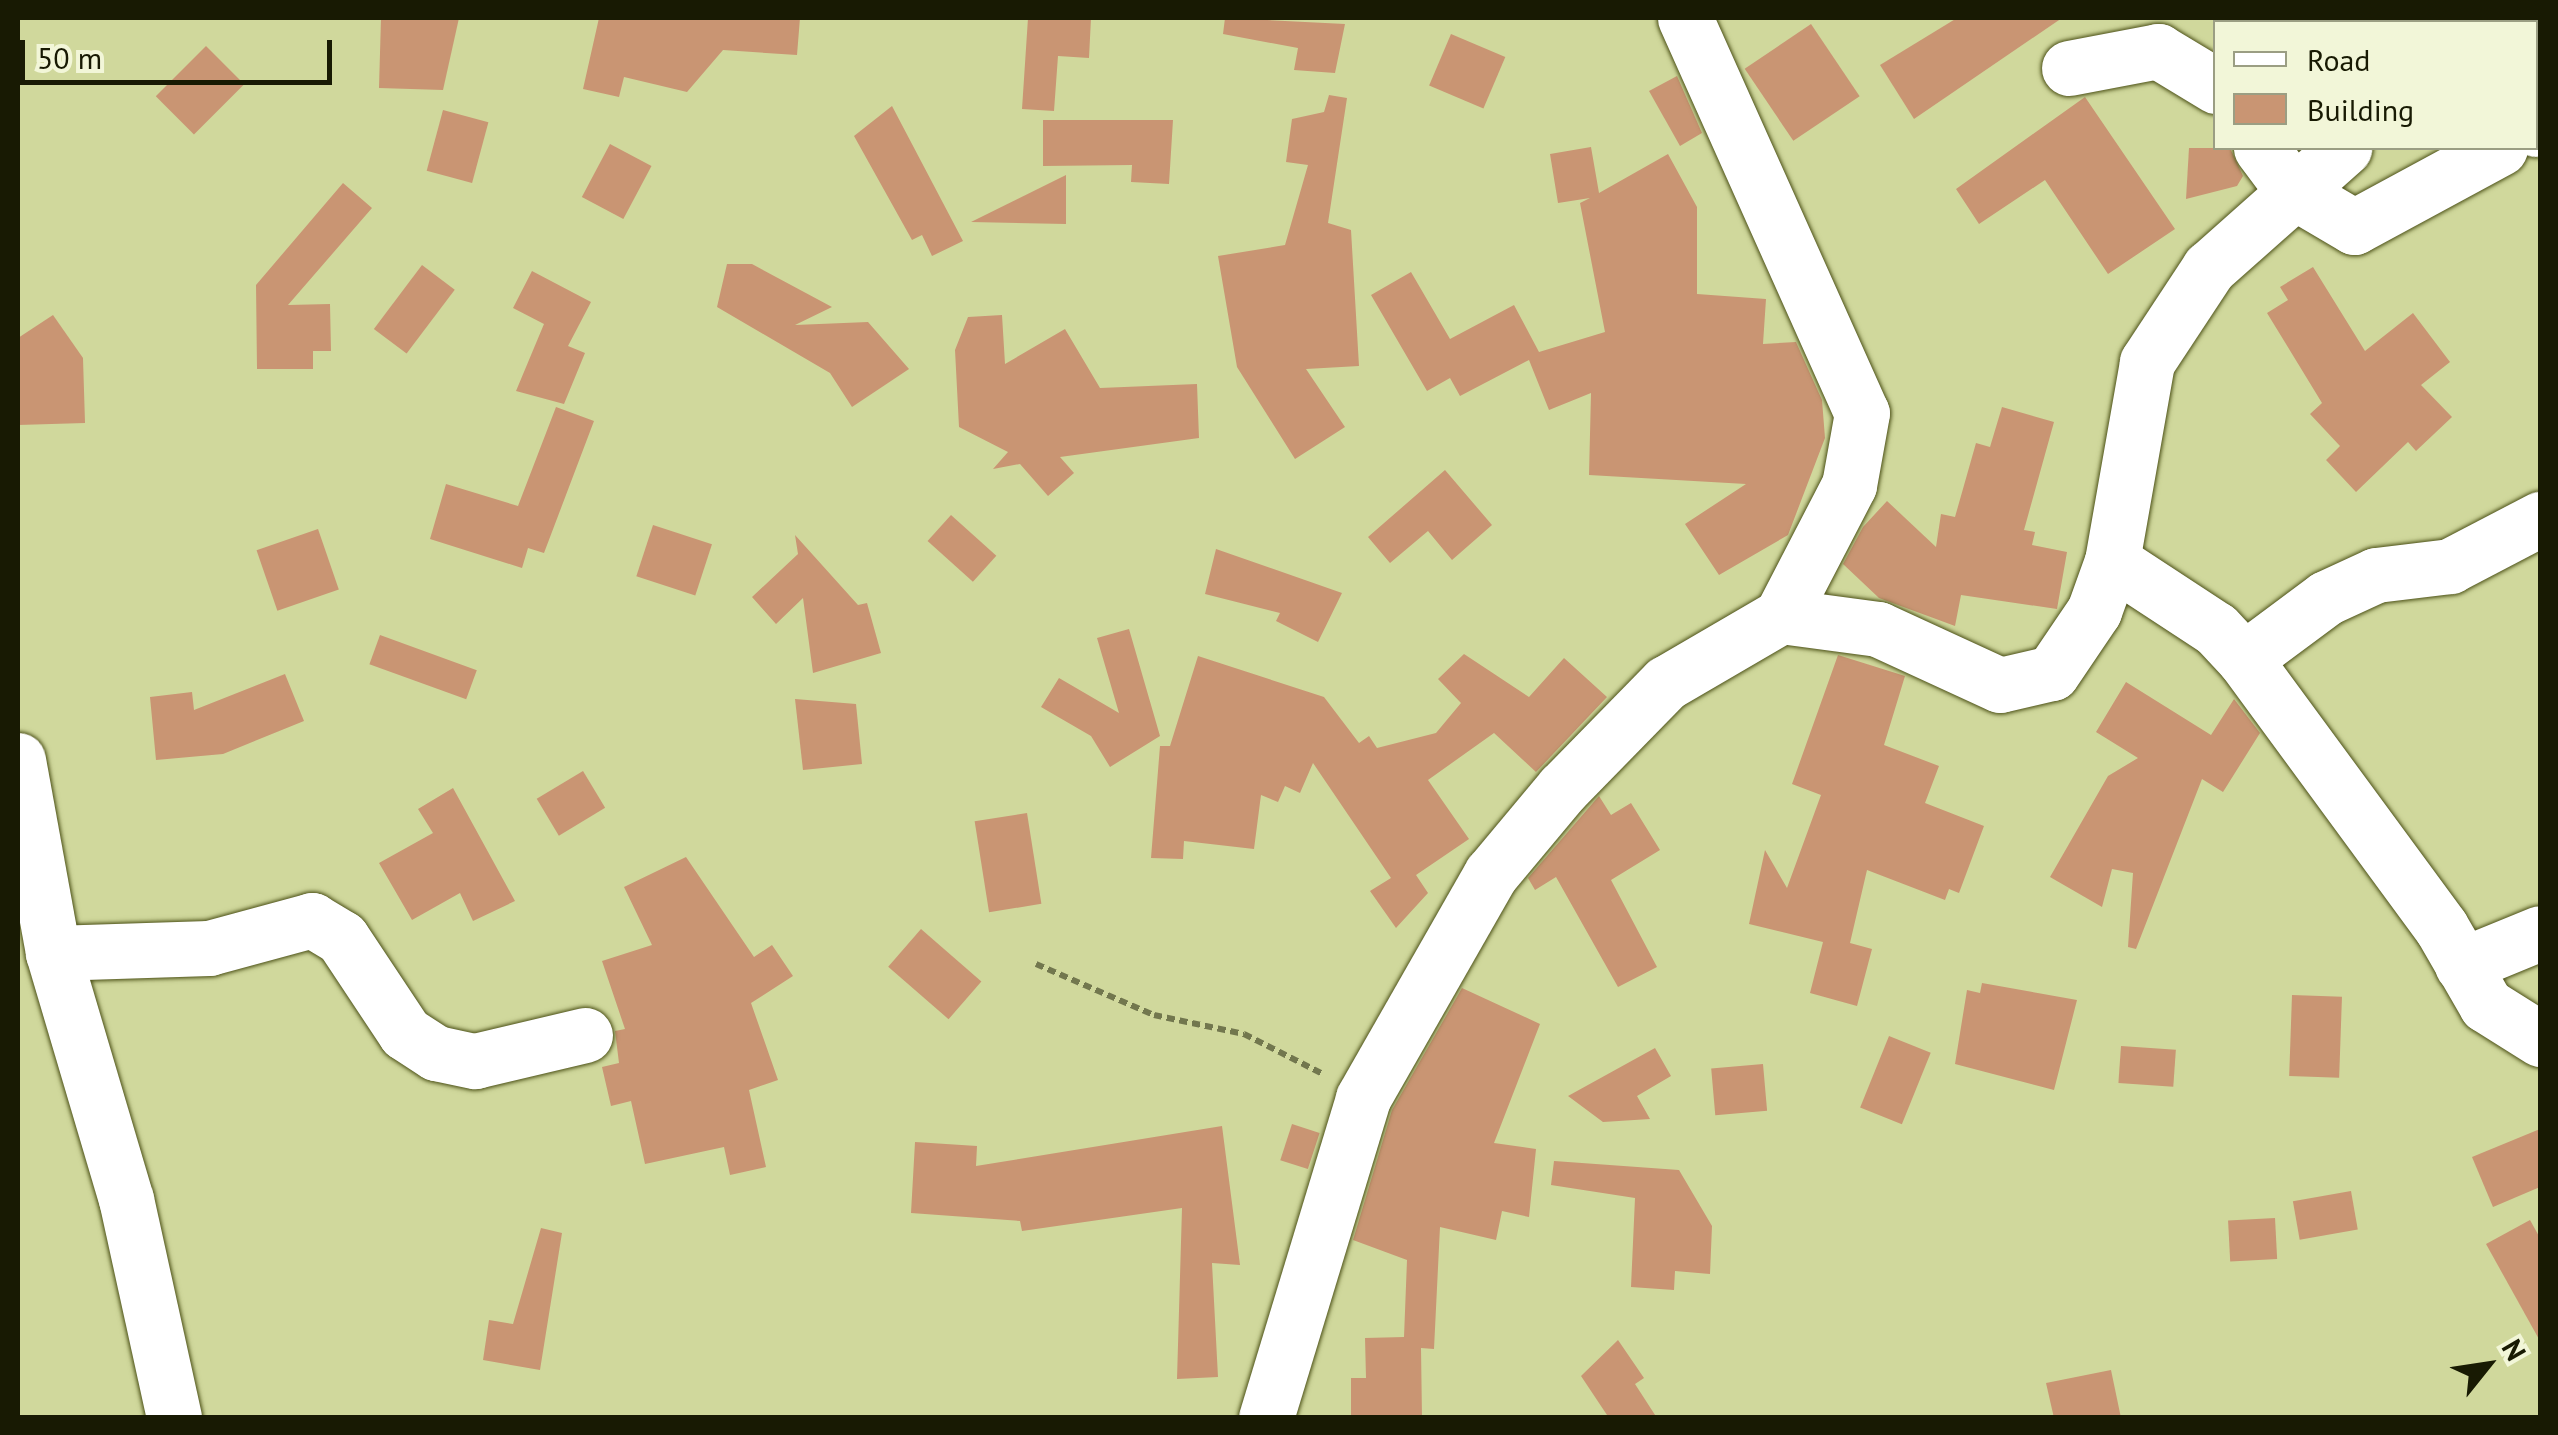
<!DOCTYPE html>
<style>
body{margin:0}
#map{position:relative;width:2558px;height:1435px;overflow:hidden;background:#d0d89c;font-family:"PT Sans",sans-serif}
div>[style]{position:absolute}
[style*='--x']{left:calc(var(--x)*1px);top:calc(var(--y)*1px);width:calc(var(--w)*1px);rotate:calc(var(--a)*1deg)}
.building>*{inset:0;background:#c99573;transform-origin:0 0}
.path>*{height:6px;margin-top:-3px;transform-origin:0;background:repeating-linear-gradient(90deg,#72774e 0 8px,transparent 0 13px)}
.roads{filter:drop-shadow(0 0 2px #4c5117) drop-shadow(0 0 2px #4c5117)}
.minor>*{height:55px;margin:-27.5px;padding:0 27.5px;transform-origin:27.5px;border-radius:27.5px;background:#fff}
span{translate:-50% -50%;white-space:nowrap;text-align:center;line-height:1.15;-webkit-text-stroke:10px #f2f6d8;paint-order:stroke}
.frame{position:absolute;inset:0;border:20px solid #181a03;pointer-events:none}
.legend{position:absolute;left:2213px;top:20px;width:325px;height:130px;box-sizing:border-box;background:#f2f6d8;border:2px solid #9b9e83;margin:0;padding:12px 18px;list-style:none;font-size:30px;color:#181a03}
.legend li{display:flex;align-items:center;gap:20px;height:50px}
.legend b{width:50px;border:2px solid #9b9e83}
.north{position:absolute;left:2438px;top:1315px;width:100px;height:100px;-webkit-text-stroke:8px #f2f6d8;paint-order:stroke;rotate:60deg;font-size:28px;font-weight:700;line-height:40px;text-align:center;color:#181a03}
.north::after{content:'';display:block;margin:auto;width:35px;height:45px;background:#181a03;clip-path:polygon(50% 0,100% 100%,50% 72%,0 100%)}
.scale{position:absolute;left:20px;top:40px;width:312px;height:45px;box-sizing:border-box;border:5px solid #181a03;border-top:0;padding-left:12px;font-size:30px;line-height:35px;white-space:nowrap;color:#181a03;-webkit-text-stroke:8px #f2f6d8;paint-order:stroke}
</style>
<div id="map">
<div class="building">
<i style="clip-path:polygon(381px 18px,459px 18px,443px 90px,379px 88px)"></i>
<i style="clip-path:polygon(599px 18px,800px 18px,797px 55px,723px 50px,687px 92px,624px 77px,619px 97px,583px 89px)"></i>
<i style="clip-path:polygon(1028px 18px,1091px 18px,1089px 58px,1058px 56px,1054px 111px,1022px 109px)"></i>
<i style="clip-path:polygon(1225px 18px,1345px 24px,1335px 73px,1294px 70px,1298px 48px,1223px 34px)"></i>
<i style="clip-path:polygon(1957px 18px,2062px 18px,1914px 119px,1880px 65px)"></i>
<i style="left:1811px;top:24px;width:87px;height:80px;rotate:56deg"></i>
<i style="left:1451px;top:34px;width:59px;height:56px;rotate:23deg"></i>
<i style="left:206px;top:46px;width:54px;height:71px;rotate:45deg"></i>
<i style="clip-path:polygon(1677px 76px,1702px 133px,1680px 146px,1649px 91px)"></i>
<i style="clip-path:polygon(1329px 95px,1347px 98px,1328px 223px,1351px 230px,1359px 366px,1306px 369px,1345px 427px,1295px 459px,1237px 367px,1218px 256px,1285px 245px,1308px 165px,1286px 162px,1292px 119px,1324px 112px)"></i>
<i style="clip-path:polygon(2085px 97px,2175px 229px,2108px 274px,2045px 180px,1979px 224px,1956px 189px)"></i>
<i style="clip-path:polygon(892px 106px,963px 241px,932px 256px,922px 235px,912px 240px,854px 136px)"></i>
<i style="left:443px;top:110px;width:47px;height:63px;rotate:15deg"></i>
<i style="clip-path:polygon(1043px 120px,1173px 120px,1169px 184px,1131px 182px,1132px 165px,1043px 166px)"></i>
<i style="left:610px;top:144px;width:47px;height:60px;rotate:28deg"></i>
<i style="clip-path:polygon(1591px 147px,1599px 193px,1668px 154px,1697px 207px,1697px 294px,1766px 299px,1763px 344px,1796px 342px,1822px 400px,1825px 438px,1788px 535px,1719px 575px,1685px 524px,1746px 484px,1589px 475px,1591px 393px,1549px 410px,1529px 360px,1460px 396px,1450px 378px,1427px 391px,1371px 295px,1411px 272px,1450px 339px,1514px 305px,1539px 352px,1605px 332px,1580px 203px,1590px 198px,1558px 203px,1550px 154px)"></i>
<i style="clip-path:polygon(2189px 148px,2230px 148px,2243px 176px,2237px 186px,2186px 199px)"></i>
<i style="clip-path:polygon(1066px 175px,1066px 224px,971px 222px)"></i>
<i style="clip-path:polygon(343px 183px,372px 208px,288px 305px,330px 304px,331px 351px,313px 351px,313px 369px,257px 369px,256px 285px)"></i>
<i style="clip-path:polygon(727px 264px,752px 264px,832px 307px,795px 325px,868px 322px,909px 369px,852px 407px,830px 373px,717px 307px)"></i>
<i style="left:422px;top:265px;width:41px;height:80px;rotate:37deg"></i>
<i style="clip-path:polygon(2313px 267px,2365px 351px,2413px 313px,2450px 362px,2421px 385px,2452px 417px,2416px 451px,2408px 442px,2356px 492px,2326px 460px,2340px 446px,2310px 414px,2322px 403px,2267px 313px,2288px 300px,2280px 287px)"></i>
<i style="clip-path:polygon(532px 271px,591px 302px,568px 346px,585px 353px,564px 404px,516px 391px,544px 324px,513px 308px)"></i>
<i style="clip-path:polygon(53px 315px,83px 358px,85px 423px,18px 425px,18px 338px)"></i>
<i style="clip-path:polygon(1002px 315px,1005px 364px,1065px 329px,1100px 388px,1197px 384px,1199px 438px,1060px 457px,1074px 473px,1048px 496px,1020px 464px,993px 469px,1008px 452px,959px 427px,955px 350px,968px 317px)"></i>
<i style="clip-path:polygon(556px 407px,594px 421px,544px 553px,528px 548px,522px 568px,430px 539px,446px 484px,518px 506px)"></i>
<i style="clip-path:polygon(2002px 407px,2054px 422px,2024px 530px,2035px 532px,2032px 545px,2067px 552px,2057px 609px,1961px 595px,1955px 626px,1879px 598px,1843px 564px,1863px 527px,1887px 501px,1936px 547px,1941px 514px,1955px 517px,1976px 443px,1990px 447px)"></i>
<i style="clip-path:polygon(1445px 470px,1492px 525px,1452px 560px,1428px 531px,1390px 563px,1368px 537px)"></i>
<i style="left:951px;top:515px;width:61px;height:35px;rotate:42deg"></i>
<i style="left:653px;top:525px;width:62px;height:54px;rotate:18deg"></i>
<i style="left:318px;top:529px;width:64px;height:65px;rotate:71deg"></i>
<i style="clip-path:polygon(795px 535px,858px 605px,867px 603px,881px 653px,813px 673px,803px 598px,776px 624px,752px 597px,798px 554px)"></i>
<i style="clip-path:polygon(1216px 549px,1342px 593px,1318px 642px,1276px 621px,1280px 613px,1205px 594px)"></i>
<i style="clip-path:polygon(1129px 629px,1160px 736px,1110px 767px,1091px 736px,1041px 707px,1059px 678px,1119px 713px,1097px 638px)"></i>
<i style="left:380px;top:635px;width:103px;height:31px;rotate:20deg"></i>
<i style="clip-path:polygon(1464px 654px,1529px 697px,1564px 658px,1607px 697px,1536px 772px,1494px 733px,1428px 780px,1469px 839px,1416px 875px,1428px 893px,1396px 928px,1370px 891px,1391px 878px,1313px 763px,1300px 793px,1285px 786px,1278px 802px,1261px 795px,1254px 849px,1184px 841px,1183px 859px,1151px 858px,1160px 746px,1170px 746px,1198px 656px,1324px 697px,1359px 743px,1369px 736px,1377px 748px,1436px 733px,1461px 703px,1438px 679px)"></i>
<i style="clip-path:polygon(1838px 655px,1905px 676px,1884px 745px,1939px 766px,1925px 803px,1984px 826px,1959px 893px,1949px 889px,1945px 900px,1867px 870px,1850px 943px,1872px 949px,1857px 1006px,1810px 993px,1823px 942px,1749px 924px,1765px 850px,1787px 888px,1821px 795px,1792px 784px)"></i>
<i style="clip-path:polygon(285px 674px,304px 721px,223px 754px,156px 760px,150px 697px,192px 692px,194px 710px)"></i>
<i style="clip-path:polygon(2126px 682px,2211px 735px,2234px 699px,2260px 733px,2223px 792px,2202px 779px,2136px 949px,2128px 947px,2133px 873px,2112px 869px,2102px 907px,2050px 877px,2108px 776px,2138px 758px,2096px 732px)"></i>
<i style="clip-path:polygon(795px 699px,856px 704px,862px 764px,803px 770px)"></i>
<i style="left:583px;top:771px;width:43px;height:54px;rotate:59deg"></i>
<i style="clip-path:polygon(453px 788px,515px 901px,473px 921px,460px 893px,412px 920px,379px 863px,433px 833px,418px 809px)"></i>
<i style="clip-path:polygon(1599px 796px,1611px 815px,1631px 803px,1660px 850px,1611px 880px,1657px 967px,1618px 987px,1556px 877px,1535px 890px,1528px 878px)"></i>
<i style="left:1027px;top:813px;width:92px;height:53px;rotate:81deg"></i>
<i style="clip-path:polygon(686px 857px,754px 957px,772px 945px,793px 976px,751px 1003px,778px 1080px,749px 1090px,766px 1167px,730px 1175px,724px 1147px,645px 1164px,631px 1101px,611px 1106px,602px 1067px,619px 1063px,615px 1031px,625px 1029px,602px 961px,652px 945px,624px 887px)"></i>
<i style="left:921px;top:929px;width:80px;height:50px;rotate:41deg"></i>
<i style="clip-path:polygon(1982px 983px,2077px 1000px,2054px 1090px,1955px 1064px,1967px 990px,1980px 993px)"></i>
<i style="clip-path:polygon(1462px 988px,1540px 1024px,1494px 1143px,1536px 1149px,1529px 1217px,1502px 1211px,1496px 1240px,1440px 1227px,1434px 1349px,1421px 1348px,1422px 1418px,1351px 1418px,1351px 1378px,1366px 1378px,1365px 1338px,1404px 1337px,1407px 1260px,1353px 1240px,1392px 1110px)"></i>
<i style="left:2292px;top:995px;width:50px;height:81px;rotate:2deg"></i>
<i style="left:1889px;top:1036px;width:45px;height:77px;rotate:22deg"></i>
<i style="left:2121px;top:1046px;width:55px;height:37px;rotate:4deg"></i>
<i style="clip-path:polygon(1655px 1048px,1671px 1076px,1637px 1096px,1650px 1119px,1603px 1122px,1568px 1096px)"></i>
<i style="left:1763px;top:1064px;width:47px;height:52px;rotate:85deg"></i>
<i style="left:1292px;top:1124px;width:29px;height:38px;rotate:18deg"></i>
<i style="clip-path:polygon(1222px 1126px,1240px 1265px,1212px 1263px,1218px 1377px,1177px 1379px,1182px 1208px,1022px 1231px,1020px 1221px,911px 1213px,915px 1142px,977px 1146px,976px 1166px)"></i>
<i style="clip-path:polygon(2540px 1129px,2540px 1187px,2493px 1207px,2472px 1157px)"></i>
<i style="clip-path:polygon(1554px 1161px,1679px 1170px,1712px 1226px,1710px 1274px,1675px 1271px,1674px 1290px,1631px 1287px,1635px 1198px,1551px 1185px)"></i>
<i style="left:2351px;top:1191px;width:39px;height:59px;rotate:80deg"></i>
<i style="left:2275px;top:1218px;width:41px;height:47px;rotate:87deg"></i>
<i style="clip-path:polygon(2530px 1220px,2540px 1238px,2540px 1341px,2486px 1244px)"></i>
<i style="clip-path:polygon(541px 1228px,562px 1233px,540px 1370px,483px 1360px,489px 1320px,513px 1324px)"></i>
<i style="clip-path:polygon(1618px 1340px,1644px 1378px,1635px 1384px,1657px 1418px,1609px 1418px,1581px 1376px)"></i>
<i style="clip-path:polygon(2111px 1370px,2121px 1418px,2054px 1418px,2046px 1383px)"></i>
</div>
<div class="path">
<i style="--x:1036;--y:964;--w:129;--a:23.4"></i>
<i style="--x:1154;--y:1015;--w:92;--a:11.9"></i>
<i style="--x:1244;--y:1034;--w:89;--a:26.9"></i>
</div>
<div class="roads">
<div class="minor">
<i style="--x:1685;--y:18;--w:433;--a:65.9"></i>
<i style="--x:1862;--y:413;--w:73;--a:100.2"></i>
<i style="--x:1849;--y:485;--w:148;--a:117.4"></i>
<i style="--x:2482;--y:22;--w:6;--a:-45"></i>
<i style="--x:2069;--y:68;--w:91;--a:-10.8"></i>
<i style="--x:2158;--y:51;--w:68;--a:31.1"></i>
<i style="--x:2536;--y:129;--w:4;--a:-14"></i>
<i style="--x:2261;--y:148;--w:54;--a:53.3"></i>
<i style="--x:2293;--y:191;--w:71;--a:30.5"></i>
<i style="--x:2354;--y:227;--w:166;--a:-28.4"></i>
<i style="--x:2112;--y:561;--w:124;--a:33.2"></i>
<i style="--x:2216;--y:629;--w:41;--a:47"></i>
<i style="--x:2244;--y:659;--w:333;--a:53.7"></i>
<i style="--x:2441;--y:927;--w:90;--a:60"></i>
<i style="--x:2486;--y:1005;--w:64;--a:32.2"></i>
<i style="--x:2244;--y:659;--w:102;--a:-36.6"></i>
<i style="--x:2326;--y:598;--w:55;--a:-24.7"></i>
<i style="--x:2376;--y:575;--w:75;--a:-6.9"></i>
<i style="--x:2450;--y:566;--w:102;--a:-27.6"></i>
<i style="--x:18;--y:760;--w:196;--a:79.7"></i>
<i style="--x:53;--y:953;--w:257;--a:73.5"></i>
<i style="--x:126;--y:1199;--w:224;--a:77.6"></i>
<i style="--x:53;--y:953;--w:156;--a:-1.8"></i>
<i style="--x:209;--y:948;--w:107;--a:-15.2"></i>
<i style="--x:312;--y:920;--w:35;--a:31"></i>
<i style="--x:342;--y:938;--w:114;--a:56.4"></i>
<i style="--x:405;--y:1033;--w:37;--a:33"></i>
<i style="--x:436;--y:1053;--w:40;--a:12"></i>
<i style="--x:475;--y:1061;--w:113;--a:-13.3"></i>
<i style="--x:2462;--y:965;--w:84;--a:-22.3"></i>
<i style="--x:1266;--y:1418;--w:334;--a:-73.1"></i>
<i style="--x:1363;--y:1098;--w:258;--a:-60.3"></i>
<i style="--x:1491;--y:874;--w:112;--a:-50.1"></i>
<i style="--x:1563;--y:788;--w:147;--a:-45.6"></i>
<i style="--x:1666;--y:683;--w:133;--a:-30.2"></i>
<i style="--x:1781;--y:616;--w:98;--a:7.6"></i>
<i style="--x:1878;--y:629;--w:134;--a:24.7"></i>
<i style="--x:2000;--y:685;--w:53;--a:-13"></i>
<i style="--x:2052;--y:673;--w:75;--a:-55.9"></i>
<i style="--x:2094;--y:611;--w:53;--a:-70.2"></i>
<i style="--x:2112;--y:561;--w:202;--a:-80"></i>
<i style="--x:2147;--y:362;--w:113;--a:-56.6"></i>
<i style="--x:2209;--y:268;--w:181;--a:-41.6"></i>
</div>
</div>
<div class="frame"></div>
<ul class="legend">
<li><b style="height:12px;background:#fff"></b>Road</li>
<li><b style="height:28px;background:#c99573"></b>Building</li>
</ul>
<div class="north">N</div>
<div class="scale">50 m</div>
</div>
